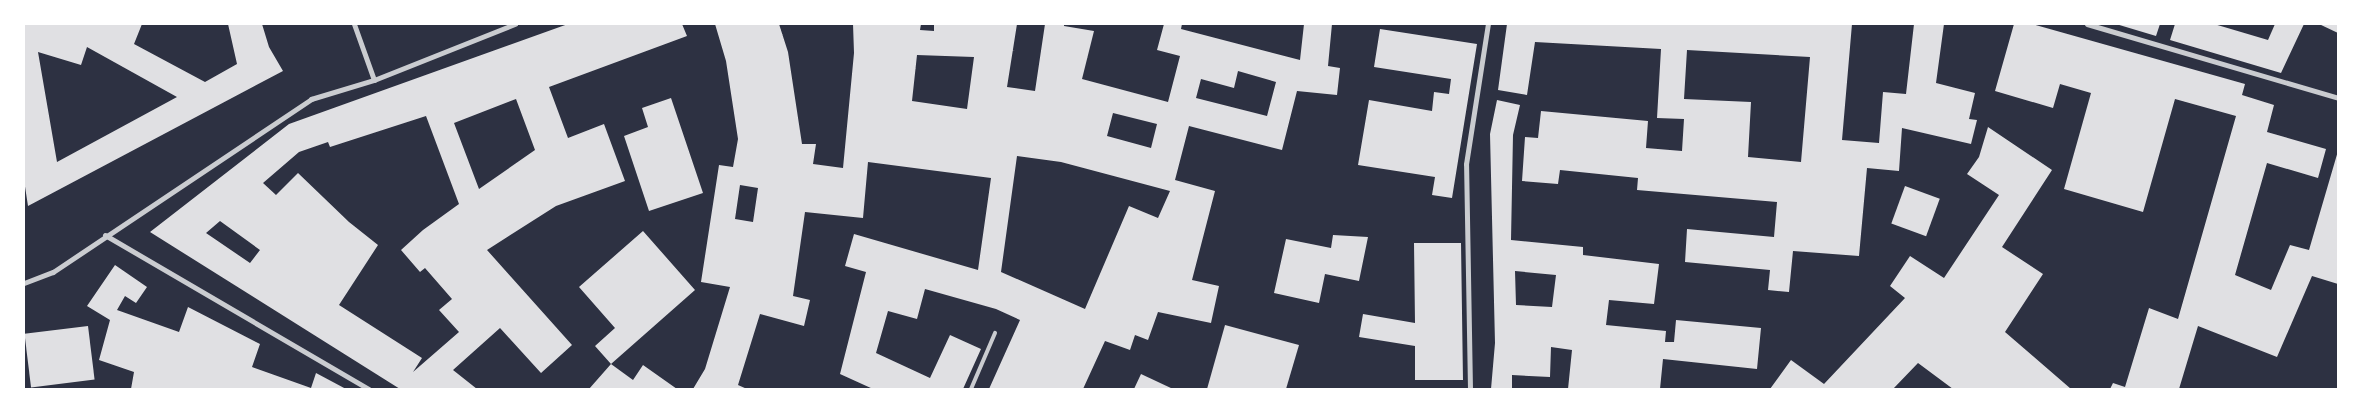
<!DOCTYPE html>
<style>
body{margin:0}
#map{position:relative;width:2362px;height:413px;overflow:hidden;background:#2d3142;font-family:"IBM Plex Serif",serif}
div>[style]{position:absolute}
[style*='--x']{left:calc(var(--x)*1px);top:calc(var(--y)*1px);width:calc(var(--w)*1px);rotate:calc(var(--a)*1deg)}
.building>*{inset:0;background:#e0e0e3;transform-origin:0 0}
.service>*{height:4px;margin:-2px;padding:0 2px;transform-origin:2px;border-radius:2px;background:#caccd0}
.minor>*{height:5px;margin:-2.5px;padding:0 2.5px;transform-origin:2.5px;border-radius:2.5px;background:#caccd0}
span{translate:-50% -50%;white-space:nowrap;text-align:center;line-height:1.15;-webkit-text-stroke:5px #fff;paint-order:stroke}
.frame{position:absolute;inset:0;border:25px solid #fff;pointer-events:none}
</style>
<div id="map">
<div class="building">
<i style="clip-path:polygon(evenodd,24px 24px,142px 24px,134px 44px,205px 82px,237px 64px,228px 24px,262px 24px,269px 47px,283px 71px,28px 206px,24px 180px,24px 24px,87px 47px,177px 97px,57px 162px,38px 52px,81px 65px,87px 47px)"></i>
<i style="clip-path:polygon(evenodd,568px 24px,682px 24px,687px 36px,549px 87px,568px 138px,604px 124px,625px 181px,556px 206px,487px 250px,572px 345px,541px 373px,500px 328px,453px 370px,477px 389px,400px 389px,150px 232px,289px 124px,568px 24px,516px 99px,535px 150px,479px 189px,454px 123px,516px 99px,568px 24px,426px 116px,459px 204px,423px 230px,401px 250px,420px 272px,425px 268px,452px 299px,439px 310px,459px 332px,413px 372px,422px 358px,339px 305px,378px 245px,349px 222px,298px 173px,276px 195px,263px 183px,299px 152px,328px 142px,330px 147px,426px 116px,568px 24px,220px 221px,260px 250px,250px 263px,206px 233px,220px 221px)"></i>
<i style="clip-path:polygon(evenodd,715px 24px,779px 24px,788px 52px,802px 144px,816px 144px,813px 164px,843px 168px,854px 53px,853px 24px,921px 24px,920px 30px,934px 31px,934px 24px,1017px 24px,1007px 87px,1035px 91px,1045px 24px,1064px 24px,1064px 26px,1094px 31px,1082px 79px,1168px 102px,1180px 56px,1157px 50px,1164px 24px,1182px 24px,1181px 29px,1300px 60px,1304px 24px,1332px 24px,1328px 66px,1340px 68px,1337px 95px,1297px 91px,1282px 150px,1189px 126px,1175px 180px,1215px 191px,1192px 280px,1219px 286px,1211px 323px,1158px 312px,1148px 340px,1135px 335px,1130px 350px,1105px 341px,1083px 389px,989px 389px,1020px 320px,996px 309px,925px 289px,917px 319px,888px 311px,876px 353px,930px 378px,950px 335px,981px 349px,963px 389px,873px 389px,840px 374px,866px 272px,845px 266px,854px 234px,978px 270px,991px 178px,868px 162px,863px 218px,805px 212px,793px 296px,810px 300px,804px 326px,760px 314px,738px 385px,747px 389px,693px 389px,705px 369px,730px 287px,701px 282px,719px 165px,733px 167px,738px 139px,726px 61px,715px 24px,917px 55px,974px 57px,967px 109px,912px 101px,917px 55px,715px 24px,1238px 71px,1276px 82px,1267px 116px,1196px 98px,1201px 79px,1234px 88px,1238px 71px,715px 24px,1113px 113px,1157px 124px,1151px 148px,1107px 136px,1113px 113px,715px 24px,1017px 156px,1061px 162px,1170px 191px,1158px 218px,1129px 206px,1085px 309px,1001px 272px,1017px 156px,715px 24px,740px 185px,758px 188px,753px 222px,735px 219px,740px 185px)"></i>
<i style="clip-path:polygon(evenodd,1507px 24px,1852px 24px,1842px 140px,1879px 143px,1883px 92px,1906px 94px,1914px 24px,1944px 24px,1936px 83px,1975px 93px,1969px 119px,1977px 120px,1971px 144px,1902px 128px,1899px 171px,1867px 168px,1859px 256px,1793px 251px,1789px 292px,1768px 290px,1770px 270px,1685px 262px,1687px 229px,1774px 237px,1777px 202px,1637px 190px,1638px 178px,1560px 170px,1558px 184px,1522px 181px,1525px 137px,1538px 138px,1541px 111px,1648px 121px,1646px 148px,1682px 151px,1684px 119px,1657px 118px,1661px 49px,1535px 42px,1527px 95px,1498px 90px,1507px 24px,1687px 50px,1810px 57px,1801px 162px,1748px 157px,1751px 102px,1684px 99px,1687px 50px)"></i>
<i style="clip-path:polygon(2014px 24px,2032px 24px,2245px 84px,2242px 95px,2274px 105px,2267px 132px,2326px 149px,2318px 178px,2267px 163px,2235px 275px,2271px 290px,2290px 245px,2309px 250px,2338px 151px,2338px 284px,2312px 276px,2277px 357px,2198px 326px,2179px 389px,2110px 389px,2113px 383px,2125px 387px,2149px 308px,2178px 319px,2236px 116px,2175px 99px,2143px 212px,2064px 189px,2091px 93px,2060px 84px,2053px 108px,1995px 91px)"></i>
<i style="clip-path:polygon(2116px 24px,2160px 24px,2156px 36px)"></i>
<i style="clip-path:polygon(2175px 24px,2214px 24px,2268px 40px,2275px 24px,2304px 24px,2281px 73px,2170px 40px)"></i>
<i style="clip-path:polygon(2319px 24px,2338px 24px,2338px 33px)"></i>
<i style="clip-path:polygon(1380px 29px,1477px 44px,1452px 198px,1432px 195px,1435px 177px,1358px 165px,1369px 100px,1432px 111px,1434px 92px,1449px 94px,1451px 79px,1374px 67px)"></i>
<i style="clip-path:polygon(671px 98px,703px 193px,649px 211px,624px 136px,648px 127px,642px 108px)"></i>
<i style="clip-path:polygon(evenodd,1497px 100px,1520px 105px,1513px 135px,1511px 240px,1583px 247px,1583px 255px,1659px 264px,1654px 304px,1609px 300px,1606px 325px,1666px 331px,1665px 342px,1674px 342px,1676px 320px,1761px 328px,1757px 369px,1663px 359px,1660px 389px,1568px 389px,1572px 350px,1551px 347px,1550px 377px,1512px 375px,1512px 389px,1491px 389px,1495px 343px,1490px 134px,1497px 100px,1515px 271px,1556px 275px,1552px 307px,1516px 305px,1515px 271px)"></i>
<i style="clip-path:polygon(1988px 127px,2052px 170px,2002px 247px,2043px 274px,2005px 332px,2071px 389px,1953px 389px,1918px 363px,1893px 389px,1770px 389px,1791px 360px,1824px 384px,1905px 298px,1890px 286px,1910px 256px,1944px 278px,1999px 195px,1967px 174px,1979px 157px)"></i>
<i style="left:1905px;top:186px;width:37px;height:40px;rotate:20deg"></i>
<i style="clip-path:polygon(643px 231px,695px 290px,611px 364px,595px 346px,615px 328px,579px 287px)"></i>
<i style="clip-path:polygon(1333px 235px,1368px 237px,1359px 281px,1325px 274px,1319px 303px,1274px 293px,1286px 239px,1331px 248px)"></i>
<i style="clip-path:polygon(1414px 243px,1461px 243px,1463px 380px,1415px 380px,1415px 346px,1359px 337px,1363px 314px,1415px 323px)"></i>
<i style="clip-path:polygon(115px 265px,147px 287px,136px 303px,125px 296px,117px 310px,179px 332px,188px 307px,260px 344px,252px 367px,311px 388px,316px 373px,346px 389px,131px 389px,134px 372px,99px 360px,110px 320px,87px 306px)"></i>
<i style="clip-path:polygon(1225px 325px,1299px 345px,1286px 389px,1207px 389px)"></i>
<i style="left:88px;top:326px;width:54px;height:64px;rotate:83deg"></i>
<i style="clip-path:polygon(611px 364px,633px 380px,643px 365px,677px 389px,589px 389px)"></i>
<i style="clip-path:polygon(1141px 374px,1173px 389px,1134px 389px)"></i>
</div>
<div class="service">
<i style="--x:971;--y:389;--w:61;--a:-66.8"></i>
</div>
<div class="minor">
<i style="--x:354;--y:24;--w:59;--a:70.3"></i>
<i style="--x:2087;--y:24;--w:262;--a:16.4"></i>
<i style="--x:105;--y:235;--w:306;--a:30.3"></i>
<i style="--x:24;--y:283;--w:31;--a:-21"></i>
<i style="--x:53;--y:272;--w:311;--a:-33.8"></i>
<i style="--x:311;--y:99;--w:66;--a:-16.8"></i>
<i style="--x:374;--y:80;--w:152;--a:-21.7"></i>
<i style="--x:1470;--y:389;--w:225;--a:-91"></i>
<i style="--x:1466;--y:164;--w:142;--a:-81.1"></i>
</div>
<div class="frame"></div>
</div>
